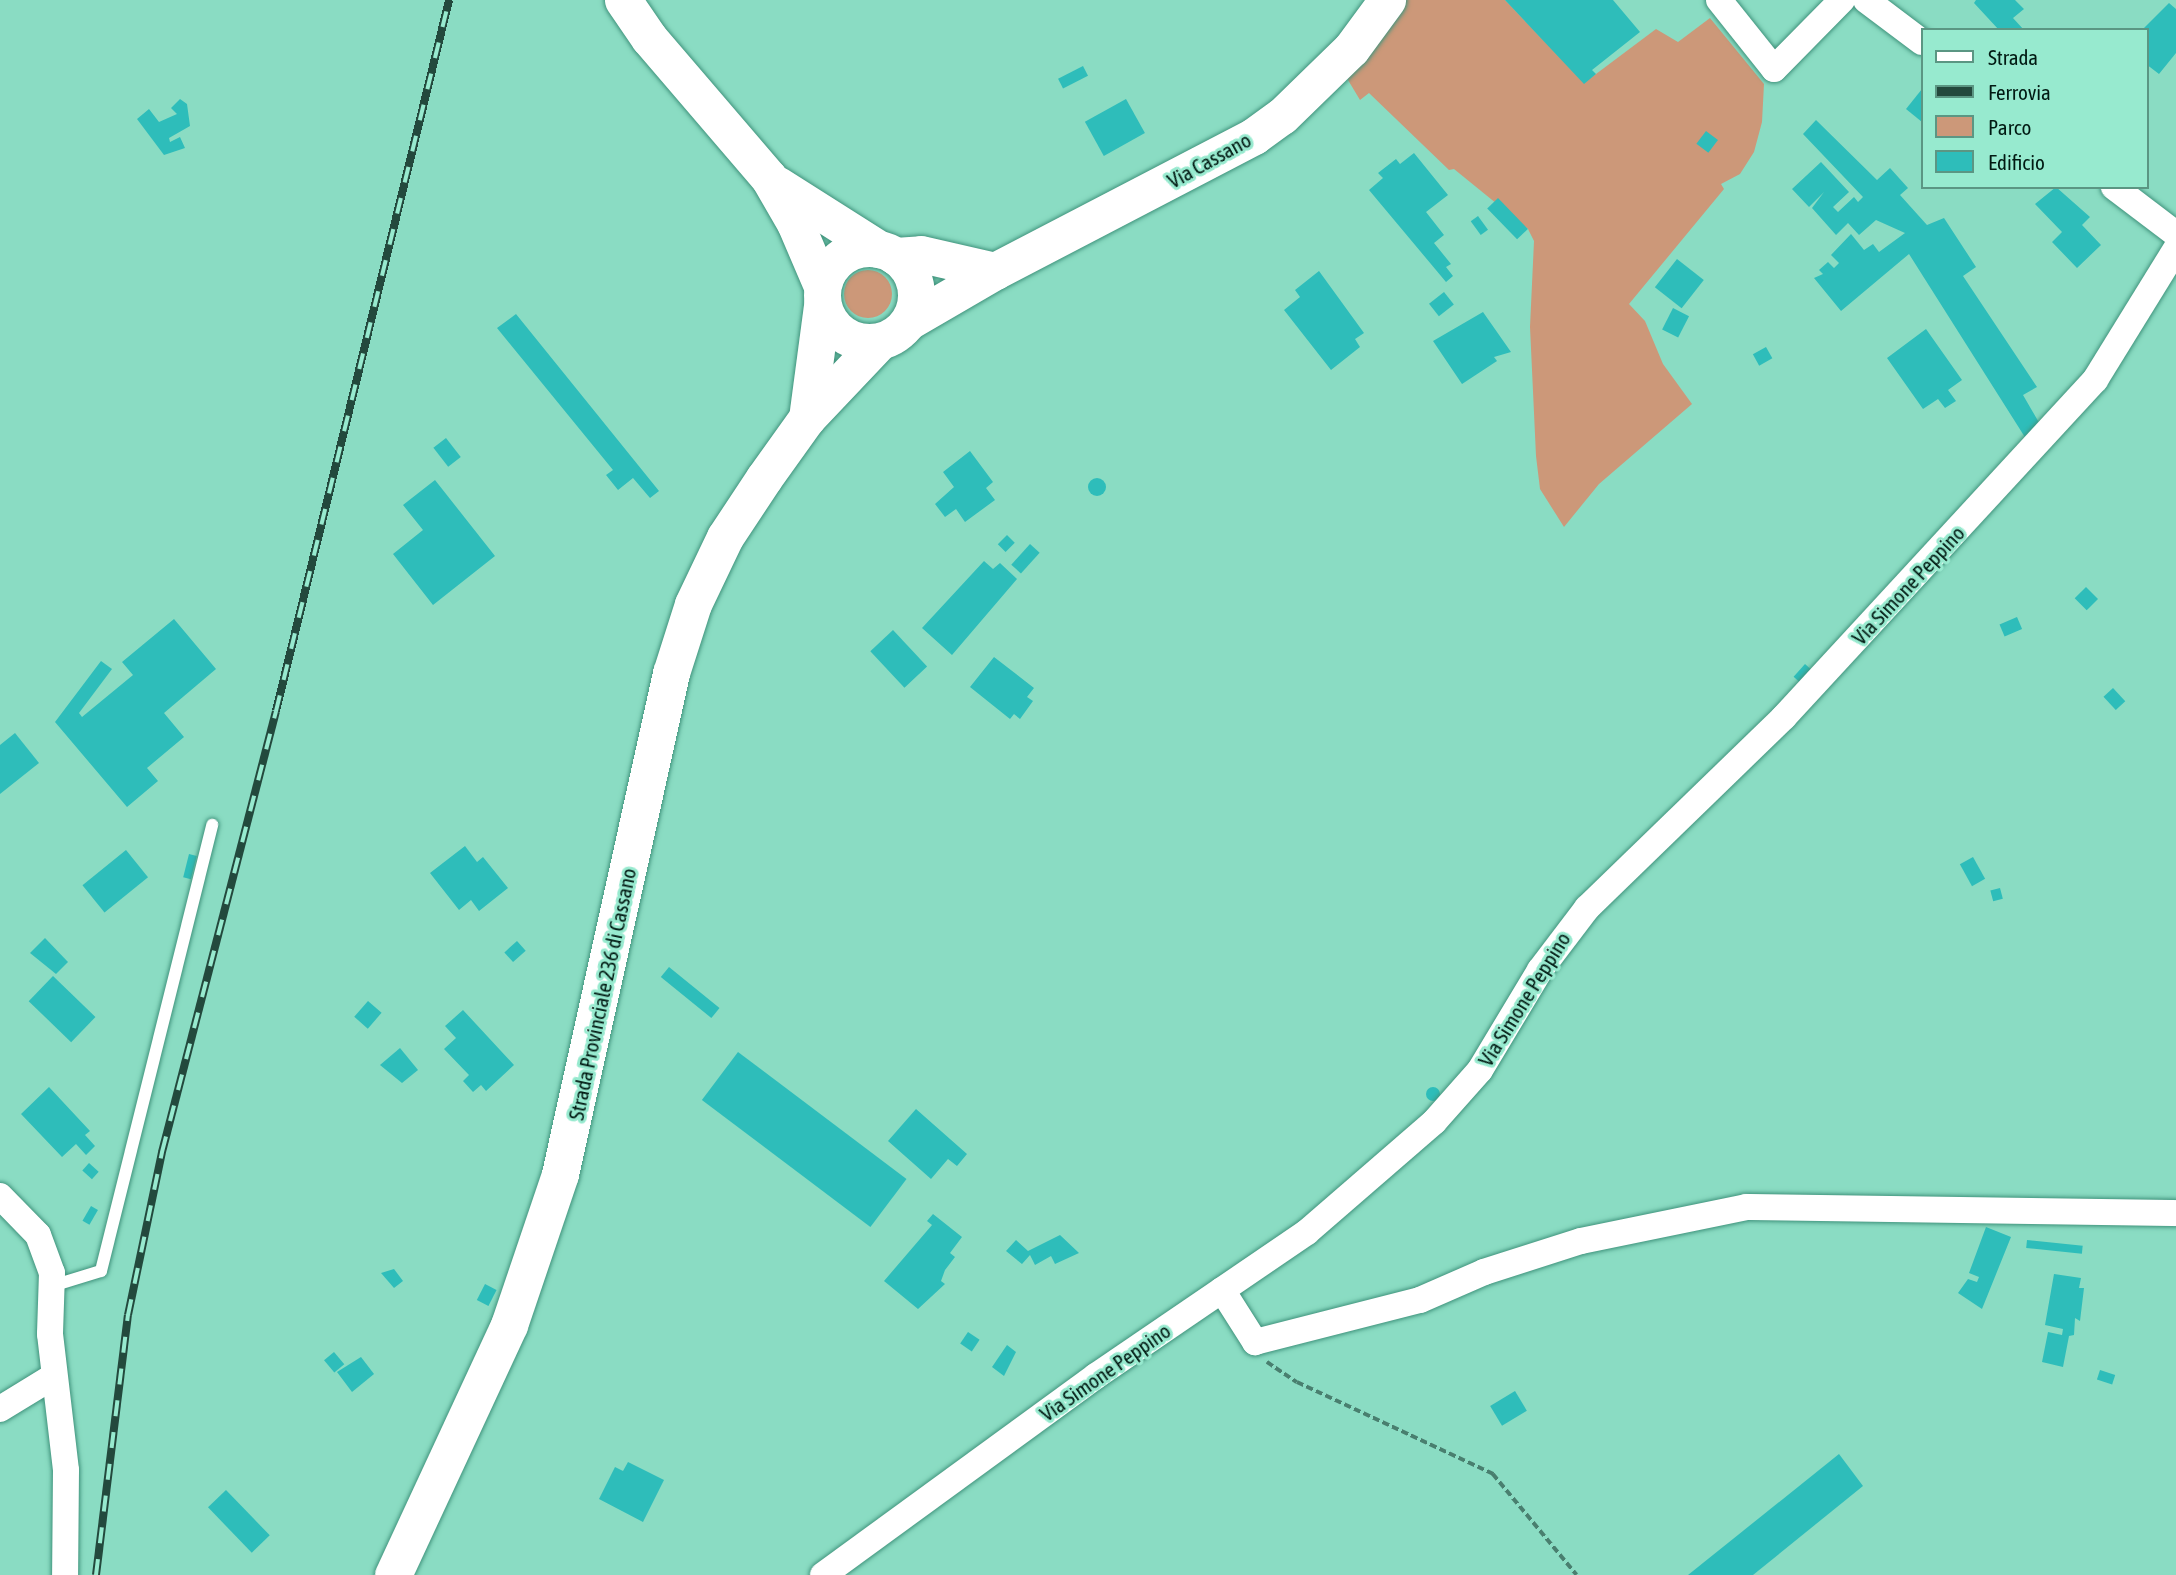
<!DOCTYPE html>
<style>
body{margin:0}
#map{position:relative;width:2176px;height:1575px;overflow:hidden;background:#8adcc3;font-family:"Asap Condensed",sans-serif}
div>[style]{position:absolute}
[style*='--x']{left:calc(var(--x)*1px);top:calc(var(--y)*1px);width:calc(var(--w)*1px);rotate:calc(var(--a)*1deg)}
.green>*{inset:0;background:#cc9879}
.round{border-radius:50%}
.building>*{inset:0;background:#2ebdba;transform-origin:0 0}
.path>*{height:3.5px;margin-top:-1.75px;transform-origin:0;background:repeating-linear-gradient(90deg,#497f6f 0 7px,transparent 0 10.5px)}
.roads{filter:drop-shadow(0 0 2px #40937c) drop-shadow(0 0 2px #40937c)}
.lane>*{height:12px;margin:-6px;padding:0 6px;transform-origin:6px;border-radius:6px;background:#fff}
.street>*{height:26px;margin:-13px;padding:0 13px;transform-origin:13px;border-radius:13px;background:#fff}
.secondary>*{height:37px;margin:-18.5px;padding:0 18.5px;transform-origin:18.5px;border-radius:18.5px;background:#fff}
.secondary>.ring{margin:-18.5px;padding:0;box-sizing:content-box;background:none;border:37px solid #fff;border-radius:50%}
.rail>*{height:8px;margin-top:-4px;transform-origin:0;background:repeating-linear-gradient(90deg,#97eacf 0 16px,#23493d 0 32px);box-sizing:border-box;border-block:2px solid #23493d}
span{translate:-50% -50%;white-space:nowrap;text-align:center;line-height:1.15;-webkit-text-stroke:6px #97eacf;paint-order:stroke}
.street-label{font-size:21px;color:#011912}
.legend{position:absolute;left:1921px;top:28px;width:228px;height:161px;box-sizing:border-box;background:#97eacf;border:2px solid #5b9683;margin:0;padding:9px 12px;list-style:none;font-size:21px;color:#011912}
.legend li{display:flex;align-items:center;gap:14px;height:35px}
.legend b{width:35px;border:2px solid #5b9683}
</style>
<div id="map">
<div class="green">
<i style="clip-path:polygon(1401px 0,1505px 0,1584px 83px,1656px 29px,1678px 42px,1710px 18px,1764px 84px,1762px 122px,1754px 152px,1740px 174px,1721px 184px,1724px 189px,1629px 304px,1645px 321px,1663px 364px,1692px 404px,1599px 484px,1564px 527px,1540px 489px,1536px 456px,1530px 327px,1534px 241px,1528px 229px,1454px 169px,1449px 170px,1369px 93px,1360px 100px,1348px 80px,1350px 64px)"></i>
<i class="round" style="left:844px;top:270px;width:48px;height:48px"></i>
</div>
<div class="building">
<i style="clip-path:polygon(1505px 0,1613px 0,1640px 32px,1592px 70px,1596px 74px,1584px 84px)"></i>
<i style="clip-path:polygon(1976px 0,2015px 0,2024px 9px,2013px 18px,2024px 30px,1999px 30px,1974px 3px)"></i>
<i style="clip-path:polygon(2169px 3px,2176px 9px,2176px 53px,2159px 74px,2146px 64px,2146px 30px,2142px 30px)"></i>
<i style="left:1083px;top:66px;width:11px;height:28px;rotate:63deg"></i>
<i style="clip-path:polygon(1922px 89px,1922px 122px,1906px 109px)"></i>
<i style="clip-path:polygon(180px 99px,187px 104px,190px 126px,169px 138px,170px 142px,180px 137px,185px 148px,164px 155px,137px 119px,149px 109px,159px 122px,177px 114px,171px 108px)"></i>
<i style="left:1126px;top:99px;width:39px;height:47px;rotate:61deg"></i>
<i style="clip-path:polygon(1816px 120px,1877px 180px,1890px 168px,1908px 188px,1900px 195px,1927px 225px,1944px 218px,1976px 267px,1963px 276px,2037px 387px,2023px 395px,2041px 426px,2028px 442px,1909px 254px,1841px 311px,1814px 278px,1823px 274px,1819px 270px,1828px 262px,1834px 268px,1839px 263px,1831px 255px,1851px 234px,1864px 250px,1873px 244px,1879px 252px,1905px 233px,1876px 220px,1859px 235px,1848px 223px,1836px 235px,1812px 208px,1824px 192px,1809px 207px,1792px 189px,1821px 162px,1849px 192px,1833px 207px,1838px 212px,1854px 197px,1858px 202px,1863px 197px,1803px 134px)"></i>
<i style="left:1706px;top:131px;width:15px;height:16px;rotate:37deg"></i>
<i style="clip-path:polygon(1414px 153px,1448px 195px,1426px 212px,1444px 235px,1434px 243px,1451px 264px,1446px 267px,1453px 276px,1446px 282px,1369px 190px,1383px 178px,1378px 173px,1396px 159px,1400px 164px)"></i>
<i style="clip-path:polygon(2056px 187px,2090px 217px,2082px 225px,2101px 245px,2077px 268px,2052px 242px,2062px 232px,2035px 204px)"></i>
<i style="left:1498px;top:198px;width:43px;height:15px;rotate:46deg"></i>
<i style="left:1478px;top:216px;width:17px;height:9px;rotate:54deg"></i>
<i style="left:1677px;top:259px;width:34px;height:36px;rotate:38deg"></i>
<i style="clip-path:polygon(1319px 271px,1364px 333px,1355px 339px,1360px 347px,1331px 370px,1284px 310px,1300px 297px,1295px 290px)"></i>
<i style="left:1444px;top:292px;width:16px;height:19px;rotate:52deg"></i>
<i style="left:1673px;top:308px;width:18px;height:24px;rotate:27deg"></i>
<i style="clip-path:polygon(1483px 312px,1511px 352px,1494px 357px,1497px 361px,1462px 384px,1433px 341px)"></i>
<i style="clip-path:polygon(516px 314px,659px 491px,650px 498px,633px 478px,618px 490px,606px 475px,613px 470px,497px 328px)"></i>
<i style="clip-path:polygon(1926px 329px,1962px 380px,1948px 390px,1956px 401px,1945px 408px,1938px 399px,1923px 409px,1887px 358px)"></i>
<i style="left:1766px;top:347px;width:13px;height:15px;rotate:61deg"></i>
<i style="left:446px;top:438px;width:24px;height:16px;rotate:52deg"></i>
<i style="clip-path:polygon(970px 451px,993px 482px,986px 488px,995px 500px,965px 522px,956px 509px,945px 517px,935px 504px,954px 487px,943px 472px)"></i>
<i class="round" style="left:1088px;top:478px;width:18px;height:18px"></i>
<i style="clip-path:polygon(435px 480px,495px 556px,433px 605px,393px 554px,423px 530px,403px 505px)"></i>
<i style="left:1007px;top:535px;width:11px;height:13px;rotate:45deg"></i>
<i style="left:1030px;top:544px;width:13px;height:28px;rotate:42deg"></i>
<i style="clip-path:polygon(984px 561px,993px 569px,1000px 563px,1017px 579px,952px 655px,922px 628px)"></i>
<i style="left:2086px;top:587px;width:17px;height:16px;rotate:45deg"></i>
<i style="left:2017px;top:617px;width:13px;height:19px;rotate:67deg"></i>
<i style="clip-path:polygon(174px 619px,216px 669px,164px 713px,184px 737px,147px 768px,158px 781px,127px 807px,55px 722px,101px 661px,112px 669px,79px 713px,82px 717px,133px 675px,122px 662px)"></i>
<i style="left:893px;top:630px;width:50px;height:31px;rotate:47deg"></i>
<i style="clip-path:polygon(994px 657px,1034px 688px,1027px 697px,1033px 701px,1020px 719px,1014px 714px,1010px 719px,970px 687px)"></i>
<i style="left:1805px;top:664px;width:12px;height:17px;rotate:42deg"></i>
<i style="left:2113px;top:688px;width:18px;height:13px;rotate:47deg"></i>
<i style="clip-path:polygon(15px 733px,39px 763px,0 794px,0 745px)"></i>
<i style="clip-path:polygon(465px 846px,477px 862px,483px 857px,508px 888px,479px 911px,471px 900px,459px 910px,430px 873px)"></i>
<i style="left:126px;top:850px;width:35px;height:56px;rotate:51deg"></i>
<i style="left:189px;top:854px;width:8px;height:24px;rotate:14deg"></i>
<i style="left:1973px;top:857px;width:25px;height:15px;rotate:61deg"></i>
<i style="left:2000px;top:888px;width:11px;height:10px;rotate:75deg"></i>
<i style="clip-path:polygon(45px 938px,68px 962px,56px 974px,30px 953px)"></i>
<i style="left:517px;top:941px;width:13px;height:17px;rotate:48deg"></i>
<i style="left:669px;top:967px;width:65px;height:13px;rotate:39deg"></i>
<i style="left:53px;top:976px;width:59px;height:35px;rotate:44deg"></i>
<i style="left:368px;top:1001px;width:18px;height:21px;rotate:41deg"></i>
<i style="clip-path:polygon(463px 1010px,514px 1065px,486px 1091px,481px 1085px,473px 1092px,463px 1081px,469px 1075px,444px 1049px,456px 1038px,445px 1026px)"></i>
<i style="clip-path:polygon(400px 1048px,418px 1070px,402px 1083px,380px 1065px)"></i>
<i style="left:738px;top:1052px;width:211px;height:60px;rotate:37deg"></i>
<i class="round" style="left:1426px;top:1087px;width:14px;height:14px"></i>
<i style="clip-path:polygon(49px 1087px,90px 1131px,85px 1135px,95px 1146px,86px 1155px,76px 1144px,62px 1157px,21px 1114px)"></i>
<i style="clip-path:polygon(916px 1109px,967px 1154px,957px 1166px,948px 1159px,931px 1179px,888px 1141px)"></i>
<i style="left:89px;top:1163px;width:13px;height:10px;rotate:42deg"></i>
<i style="left:91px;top:1206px;width:8px;height:17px;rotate:30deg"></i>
<i style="clip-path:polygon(933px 1214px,962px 1237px,950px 1253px,955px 1257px,945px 1270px,941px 1281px,945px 1284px,918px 1309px,884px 1281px,932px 1225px,927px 1221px)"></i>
<i style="clip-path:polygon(1986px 1227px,2011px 1237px,1982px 1309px,1958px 1293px,1968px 1279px,1977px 1282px,1979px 1277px,1969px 1273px)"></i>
<i style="clip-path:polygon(1060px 1235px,1079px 1253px,1055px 1264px,1051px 1256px,1035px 1265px,1030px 1255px,1022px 1264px,1006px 1251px,1016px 1240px,1028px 1251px)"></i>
<i style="left:2027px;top:1240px;width:56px;height:8px;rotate:6deg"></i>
<i style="clip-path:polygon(394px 1269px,403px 1281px,394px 1288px,381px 1273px)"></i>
<i style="clip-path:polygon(2054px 1274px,2081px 1278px,2079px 1288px,2084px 1288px,2080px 1321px,2075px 1318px,2074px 1335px,2069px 1336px,2063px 1367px,2042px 1362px,2048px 1332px,2062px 1335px,2063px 1329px,2045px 1325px)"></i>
<i style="left:485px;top:1284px;width:13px;height:18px;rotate:27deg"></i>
<i style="left:968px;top:1332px;width:14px;height:14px;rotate:34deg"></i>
<i style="clip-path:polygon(1007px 1345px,1016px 1352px,1004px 1376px,992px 1367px)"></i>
<i style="left:334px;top:1352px;width:16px;height:13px;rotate:50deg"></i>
<i style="clip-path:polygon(361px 1357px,374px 1374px,352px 1392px,337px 1372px)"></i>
<i style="left:2100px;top:1370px;width:16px;height:10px;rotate:18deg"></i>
<i style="left:1515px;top:1391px;width:23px;height:29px;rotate:59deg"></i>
<i style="clip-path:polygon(1839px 1454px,1863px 1486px,1753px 1575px,1688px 1575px)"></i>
<i style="clip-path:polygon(628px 1462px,664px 1480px,643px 1522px,599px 1499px,615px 1467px,623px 1471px)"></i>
<i style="left:226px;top:1490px;width:63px;height:25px;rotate:46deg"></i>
</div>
<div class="path">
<i style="--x:1267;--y:1362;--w:36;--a:34"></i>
<i style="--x:1297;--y:1382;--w:217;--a:25.1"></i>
<i style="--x:1493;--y:1474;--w:131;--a:50.3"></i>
</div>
<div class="roads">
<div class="lane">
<i style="--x:52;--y:1286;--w:51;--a:-17"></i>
<i style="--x:101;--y:1271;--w:460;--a:-76"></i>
</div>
<div class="street">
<i style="--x:1719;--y:0;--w:88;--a:51.4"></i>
<i style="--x:1774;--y:69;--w:97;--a:-45.4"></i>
<i style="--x:1866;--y:0;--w:70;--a:36.9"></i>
<i style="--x:2114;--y:187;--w:78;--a:37.2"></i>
<i style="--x:0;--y:1196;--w:54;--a:45.7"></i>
<i style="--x:38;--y:1235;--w:40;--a:69.8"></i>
<i style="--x:52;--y:1273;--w:61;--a:91.9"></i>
<i style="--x:50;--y:1334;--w:137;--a:83.3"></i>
<i style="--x:66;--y:1470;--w:105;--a:90.5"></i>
<i style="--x:1222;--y:1290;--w:62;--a:57.6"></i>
<i style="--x:1255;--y:1342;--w:170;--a:-14.3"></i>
<i style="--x:1420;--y:1300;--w:70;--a:-23.6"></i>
<i style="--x:1484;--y:1272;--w:102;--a:-17.7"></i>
<i style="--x:1581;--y:1241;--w:168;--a:-11.6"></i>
<i style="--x:1746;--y:1207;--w:430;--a:0.8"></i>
<i style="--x:0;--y:1409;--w:63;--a:-31.4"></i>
<i style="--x:823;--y:1575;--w:338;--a:-36.1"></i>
<i style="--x:1096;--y:1376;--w:255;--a:-34.3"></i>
<i style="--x:1307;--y:1232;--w:168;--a:-40.9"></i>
<i style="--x:1434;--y:1122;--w:69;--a:-48.5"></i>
<i style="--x:1480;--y:1070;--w:117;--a:-59"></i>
<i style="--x:1540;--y:970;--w:78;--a:-52.8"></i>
<i style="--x:1587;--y:908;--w:274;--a:-44.1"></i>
<i style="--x:1784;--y:717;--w:459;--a:-47.3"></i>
<i style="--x:2095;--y:380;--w:154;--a:-58.3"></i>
</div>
<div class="secondary">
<i style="--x:623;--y:0;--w:46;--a:55.6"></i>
<i style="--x:649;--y:38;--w:184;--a:49.4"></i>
<i style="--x:769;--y:178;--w:52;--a:60"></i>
<i style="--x:795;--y:223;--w:69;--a:66.8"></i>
<i style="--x:778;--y:185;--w:120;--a:32.4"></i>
<i class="ring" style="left:822px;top:248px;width:57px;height:57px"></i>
<i style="--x:895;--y:256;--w:26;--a:-4"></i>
<i style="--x:921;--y:254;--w:76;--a:12.9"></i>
<i style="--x:909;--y:321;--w:99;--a:-30.2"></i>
<i style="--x:995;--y:271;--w:292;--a:-27.5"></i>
<i style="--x:1254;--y:136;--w:34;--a:-36"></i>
<i style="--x:1282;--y:116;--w:96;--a:-44.2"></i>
<i style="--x:1351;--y:49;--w:61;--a:-53.7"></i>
<i style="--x:807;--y:418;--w:114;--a:-82.4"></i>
<i style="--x:393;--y:1575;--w:276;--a:-65.1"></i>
<i style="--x:509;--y:1325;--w:159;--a:-71.3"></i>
<i style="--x:560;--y:1174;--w:513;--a:-77.51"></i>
<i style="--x:671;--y:673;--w:72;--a:-72.3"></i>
<i style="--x:693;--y:604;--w:74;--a:-64.5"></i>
<i style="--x:725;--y:537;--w:71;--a:-56.5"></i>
<i style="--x:764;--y:478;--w:74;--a:-54.4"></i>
<i style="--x:807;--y:418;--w:105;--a:-46.5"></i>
</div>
</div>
<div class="rail">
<i style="--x:96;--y:1575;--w:262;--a:-83"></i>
<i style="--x:128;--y:1315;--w:167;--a:-78.2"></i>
<i style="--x:162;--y:1152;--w:455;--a:-75.5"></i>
<i style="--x:276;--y:711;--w:732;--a:-76.32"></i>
</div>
<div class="street-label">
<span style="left:1209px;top:160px;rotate:-29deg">Via Cassano</span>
<span style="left:1908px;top:585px;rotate:-47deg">Via Simone Peppino</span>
<span style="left:602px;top:994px;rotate:-78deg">Strada Provinciale 236 di Cassano</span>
<span style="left:1524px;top:999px;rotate:-58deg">Via Simone Peppino</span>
<span style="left:1105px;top:1372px;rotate:-35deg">Via Simone Peppino</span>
</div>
<ul class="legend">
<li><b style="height:9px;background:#fff"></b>Strada</li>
<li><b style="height:9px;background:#23493d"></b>Ferrovia</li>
<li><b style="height:19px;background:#cc9879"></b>Parco</li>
<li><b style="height:19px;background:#2ebdba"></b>Edificio</li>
</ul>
</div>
